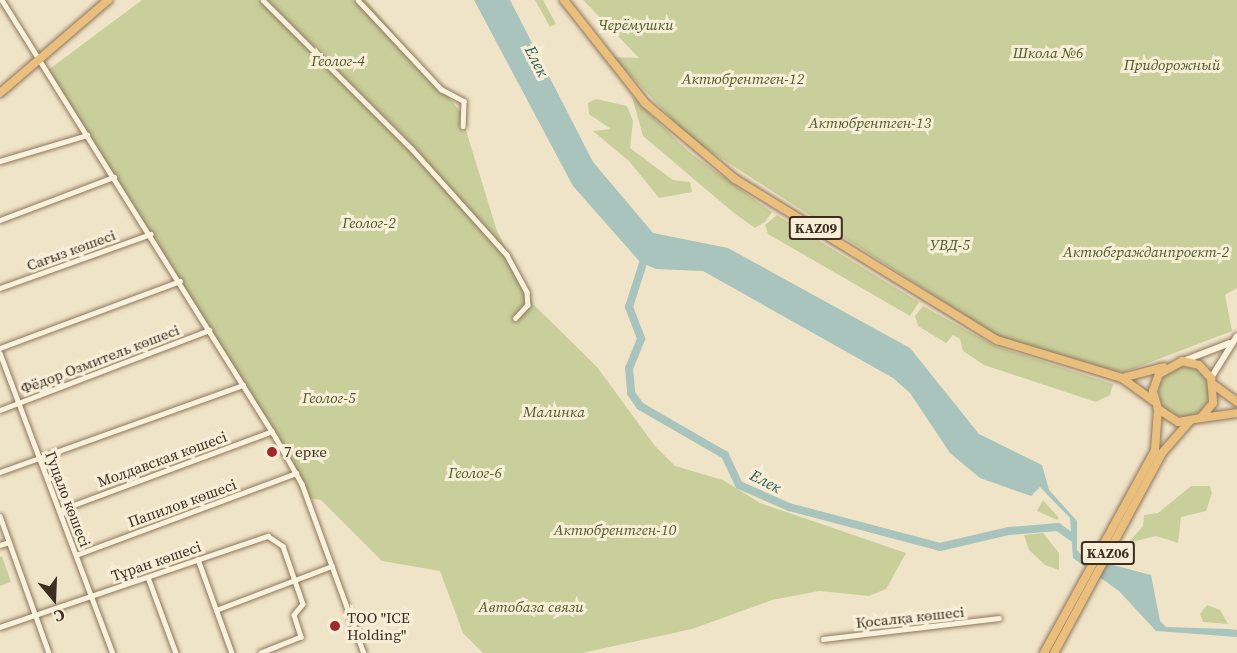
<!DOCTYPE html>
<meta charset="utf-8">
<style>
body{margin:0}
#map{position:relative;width:1237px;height:653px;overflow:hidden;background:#f0e4c8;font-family:"Source Serif 4",serif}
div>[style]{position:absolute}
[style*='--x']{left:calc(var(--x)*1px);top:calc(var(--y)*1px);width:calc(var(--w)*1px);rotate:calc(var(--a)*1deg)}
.green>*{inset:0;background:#c9cf9b}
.round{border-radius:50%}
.water>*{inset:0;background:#a9c4bc}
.river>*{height:8px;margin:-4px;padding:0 4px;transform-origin:4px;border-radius:4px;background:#a9c4bc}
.roads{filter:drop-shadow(0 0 2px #8d765c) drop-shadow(0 0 2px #8d765c)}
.minor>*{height:4.5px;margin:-2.25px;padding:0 2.25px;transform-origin:2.25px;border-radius:2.25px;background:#faf1dc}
.secondary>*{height:6px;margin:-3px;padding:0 3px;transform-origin:3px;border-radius:3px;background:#faf1dc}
.trunk>*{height:8px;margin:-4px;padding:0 4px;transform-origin:4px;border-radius:4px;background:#eabe7c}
.dots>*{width:16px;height:16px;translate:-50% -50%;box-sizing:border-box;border:3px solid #f7eed8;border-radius:50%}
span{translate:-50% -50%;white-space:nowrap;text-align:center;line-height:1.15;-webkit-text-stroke:6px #f7eed8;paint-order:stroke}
.shield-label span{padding:2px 4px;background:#f7eed8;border:2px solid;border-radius:4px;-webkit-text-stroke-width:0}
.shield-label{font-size:14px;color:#3d2e20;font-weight:700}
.park-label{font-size:15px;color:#4d5a26;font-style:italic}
.street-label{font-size:15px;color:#3d2e20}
.poi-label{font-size:15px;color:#3d2e20}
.left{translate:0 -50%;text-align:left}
.water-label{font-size:16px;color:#2f5d5a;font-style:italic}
.north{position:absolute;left:24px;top:569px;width:60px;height:60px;-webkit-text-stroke:4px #f7eed8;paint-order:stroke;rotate:161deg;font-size:16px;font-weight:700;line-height:24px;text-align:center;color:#3d2e20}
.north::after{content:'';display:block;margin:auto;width:21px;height:27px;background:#3d2e20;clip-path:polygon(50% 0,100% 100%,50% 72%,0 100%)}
</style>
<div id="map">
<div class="green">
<i style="clip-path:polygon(142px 0,366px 0,460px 111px,497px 231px,533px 304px,597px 367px,655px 446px,675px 466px,723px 480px,760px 503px,906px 553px,886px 589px,869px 596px,819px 591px,772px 600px,692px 629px,582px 653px,483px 653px,463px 633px,440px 571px,382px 561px,321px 500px,309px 498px,47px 71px)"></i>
<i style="clip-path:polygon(535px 0,543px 0,556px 24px,550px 27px)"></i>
<i style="clip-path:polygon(583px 0,1237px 0,1237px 288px,1225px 295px,1232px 331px,1122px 373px,997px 336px,690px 138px,613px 57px,639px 58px)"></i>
<i style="clip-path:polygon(632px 97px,689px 152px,772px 212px,765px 222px,755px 228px,734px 213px,643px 136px)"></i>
<i style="clip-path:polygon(596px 99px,627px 106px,633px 121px,630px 148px,673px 180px,690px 182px,692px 192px,659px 198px,629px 161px,593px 131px,611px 129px,589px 114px,588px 103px)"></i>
<i style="clip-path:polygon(777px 215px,919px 302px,910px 316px,768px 234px,765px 225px)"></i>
<i style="clip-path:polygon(923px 306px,995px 346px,1113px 384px,1110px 395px,1096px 402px,984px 365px,963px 351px,960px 339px,953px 335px,946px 343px,918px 326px,915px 316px)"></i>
<i class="round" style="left:1159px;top:367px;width:50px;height:50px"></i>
<i style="clip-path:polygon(1191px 486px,1210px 486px,1212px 493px,1206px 511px,1181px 517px,1178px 543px,1156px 536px,1128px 543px,1143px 526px,1144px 515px,1158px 513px)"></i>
<i style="clip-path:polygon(1043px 500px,1059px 518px,1057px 520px,1037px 511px)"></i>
<i style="clip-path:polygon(1043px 533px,1059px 553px,1059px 570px,1045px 565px,1029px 550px,1024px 535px)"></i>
<i style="clip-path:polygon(2px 556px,11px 582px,0 586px,0 557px)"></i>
<i style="clip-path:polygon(1207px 605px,1220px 610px,1228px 624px,1203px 622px,1200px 614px)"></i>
</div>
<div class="water">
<i style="clip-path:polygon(474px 0,510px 0,593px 162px,653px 233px,728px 248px,910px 348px,979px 434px,1042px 465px,1049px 490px,1077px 521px,1077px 550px,1083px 557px,1151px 575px,1160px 621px,1166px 627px,1229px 629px,1237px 630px,1237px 637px,1156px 631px,1119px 591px,1073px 558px,1070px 518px,1040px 487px,1031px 496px,980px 478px,950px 453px,910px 393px,893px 378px,703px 271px,656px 269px,640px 262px,573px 186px)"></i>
</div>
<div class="river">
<i style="--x:646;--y:254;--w:56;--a:107.8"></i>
<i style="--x:629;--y:307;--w:34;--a:69"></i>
<i style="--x:641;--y:339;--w:31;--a:112"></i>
<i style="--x:629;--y:368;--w:25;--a:85"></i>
<i style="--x:631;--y:393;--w:16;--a:55"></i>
<i style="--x:640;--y:406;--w:98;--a:30"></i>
<i style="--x:725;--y:455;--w:33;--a:65"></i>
<i style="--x:739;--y:485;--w:55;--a:23.7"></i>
<i style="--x:789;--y:507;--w:156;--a:14.8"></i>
<i style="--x:940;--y:547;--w:71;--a:-13.1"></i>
<i style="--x:1009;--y:531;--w:49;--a:-4.7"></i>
<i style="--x:1058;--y:527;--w:17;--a:36"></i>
</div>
<div class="roads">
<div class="minor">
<i style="--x:2;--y:0;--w:517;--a:57.97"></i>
<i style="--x:276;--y:438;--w:53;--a:60.5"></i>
<i style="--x:302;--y:484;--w:180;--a:69.9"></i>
<i style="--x:263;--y:0;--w:211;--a:45"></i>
<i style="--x:412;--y:149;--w:142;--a:48.1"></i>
<i style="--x:507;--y:255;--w:42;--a:61.6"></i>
<i style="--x:527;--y:292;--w:13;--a:86"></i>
<i style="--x:528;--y:305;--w:18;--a:133"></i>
<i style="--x:358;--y:0;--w:122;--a:47"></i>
<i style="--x:441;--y:89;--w:26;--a:28"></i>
<i style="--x:464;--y:101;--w:25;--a:92"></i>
<i style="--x:0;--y:161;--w:91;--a:-16.6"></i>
<i style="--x:0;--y:220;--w:122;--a:-20.7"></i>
<i style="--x:0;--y:288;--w:160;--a:-19.7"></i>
<i style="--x:0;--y:348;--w:192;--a:-20.4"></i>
<i style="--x:0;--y:353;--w:321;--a:69.4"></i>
<i style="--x:0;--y:410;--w:224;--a:-20.9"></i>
<i style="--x:0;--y:472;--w:258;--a:-19.7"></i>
<i style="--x:60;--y:510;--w:226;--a:-20.4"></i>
<i style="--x:0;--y:516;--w:145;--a:70.3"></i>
<i style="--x:0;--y:545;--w:9;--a:-18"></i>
<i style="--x:76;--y:555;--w:235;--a:-20.4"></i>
<i style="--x:198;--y:559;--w:100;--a:70.1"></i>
<i style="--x:148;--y:577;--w:81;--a:69.8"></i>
<i style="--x:216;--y:610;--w:124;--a:-20.8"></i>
<i style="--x:0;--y:627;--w:283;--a:-18.8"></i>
<i style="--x:268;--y:536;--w:18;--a:34"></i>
<i style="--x:283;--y:546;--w:61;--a:71"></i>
<i style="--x:303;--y:604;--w:14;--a:129"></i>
<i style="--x:294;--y:615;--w:23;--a:72"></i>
<i style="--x:301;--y:637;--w:43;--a:158.2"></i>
<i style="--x:823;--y:639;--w:177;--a:-6.8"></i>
</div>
<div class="secondary">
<i style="--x:1183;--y:361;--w:50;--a:-21"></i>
<i style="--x:1211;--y:378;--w:49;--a:-58.2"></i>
</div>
<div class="trunk">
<i style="--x:564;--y:0;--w:131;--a:51.8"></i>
<i style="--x:645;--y:103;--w:118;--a:40.2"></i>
<i style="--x:735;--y:179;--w:308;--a:31.6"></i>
<i style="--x:997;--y:340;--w:131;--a:16.9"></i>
<i style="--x:1122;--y:378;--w:39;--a:36"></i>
<i style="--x:0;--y:93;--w:143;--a:-40.7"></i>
<i style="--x:1122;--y:378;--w:43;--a:-14.7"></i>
<i style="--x:1214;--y:385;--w:29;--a:36"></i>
<i style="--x:1202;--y:418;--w:35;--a:-8"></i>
<i style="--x:1044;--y:653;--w:231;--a:-61.3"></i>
<i style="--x:1155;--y:450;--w:41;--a:-85.8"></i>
<i style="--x:1158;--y:409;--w:19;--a:-106"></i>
<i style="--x:1153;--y:391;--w:18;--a:-71"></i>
<i style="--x:1159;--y:374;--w:26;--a:-29"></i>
<i style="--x:1182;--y:361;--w:17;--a:13"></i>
<i style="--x:1199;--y:365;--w:18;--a:47"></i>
<i style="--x:1211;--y:378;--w:25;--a:85"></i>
<i style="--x:1213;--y:403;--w:19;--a:129"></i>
<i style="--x:1201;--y:418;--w:23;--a:170"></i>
<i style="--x:1178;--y:422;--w:24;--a:-147"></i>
<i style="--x:1054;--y:653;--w:227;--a:-61.6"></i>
<i style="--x:1162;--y:453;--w:41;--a:-48.9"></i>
</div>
</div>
<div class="dots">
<i style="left:272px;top:452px;background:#9e2a2b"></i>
<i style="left:335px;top:626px;background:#9e2a2b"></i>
</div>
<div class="shield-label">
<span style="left:816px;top:228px">KAZ09</span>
<span style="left:1108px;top:553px">KАZ06</span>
</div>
<div class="park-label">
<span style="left:636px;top:25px">Черёмушки</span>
<span style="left:1048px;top:53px">Школа №6</span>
<span style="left:338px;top:61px">Геолог-4</span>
<span style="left:1172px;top:65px">Придорожный</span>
<span style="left:743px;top:79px">Актюбрентген-12</span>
<span style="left:870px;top:123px">Актюбрентген-13</span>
<span style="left:369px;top:223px">Геолог-2</span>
<span style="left:950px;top:245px">УВД-5</span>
<span style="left:1146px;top:252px">Актюбгражданпроект-2</span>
<span style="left:329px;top:398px">Геолог-5</span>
<span style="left:554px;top:412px">Малинка</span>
<span style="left:475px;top:473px">Геолог-6</span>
<span style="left:615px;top:530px">Актюбрентген-10</span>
<span style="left:531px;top:607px">Автобаза связи</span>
</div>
<div class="street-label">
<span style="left:71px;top:250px;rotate:-20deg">Сағыз көшесі</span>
<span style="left:100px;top:359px;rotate:-21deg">Фёдор Озмитель көшесі</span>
<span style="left:162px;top:459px;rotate:-20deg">Молдавская көшесі</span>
<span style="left:68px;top:499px;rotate:69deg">Гуцало көшесі</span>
<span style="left:182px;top:503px;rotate:-20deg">Папилов көшесі</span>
<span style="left:156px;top:561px;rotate:-19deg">Тұран көшесі</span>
<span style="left:910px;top:617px;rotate:-6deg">Қосалқа көшесі</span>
</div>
<div class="poi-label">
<span class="left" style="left:284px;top:452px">7 ерке</span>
<span class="left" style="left:347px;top:626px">ТОО "ICE<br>Holding"</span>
</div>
<div class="water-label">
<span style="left:537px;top:61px;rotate:63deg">Елек</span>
<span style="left:766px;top:481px;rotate:27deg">Елек</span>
</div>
<div class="north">С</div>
</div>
